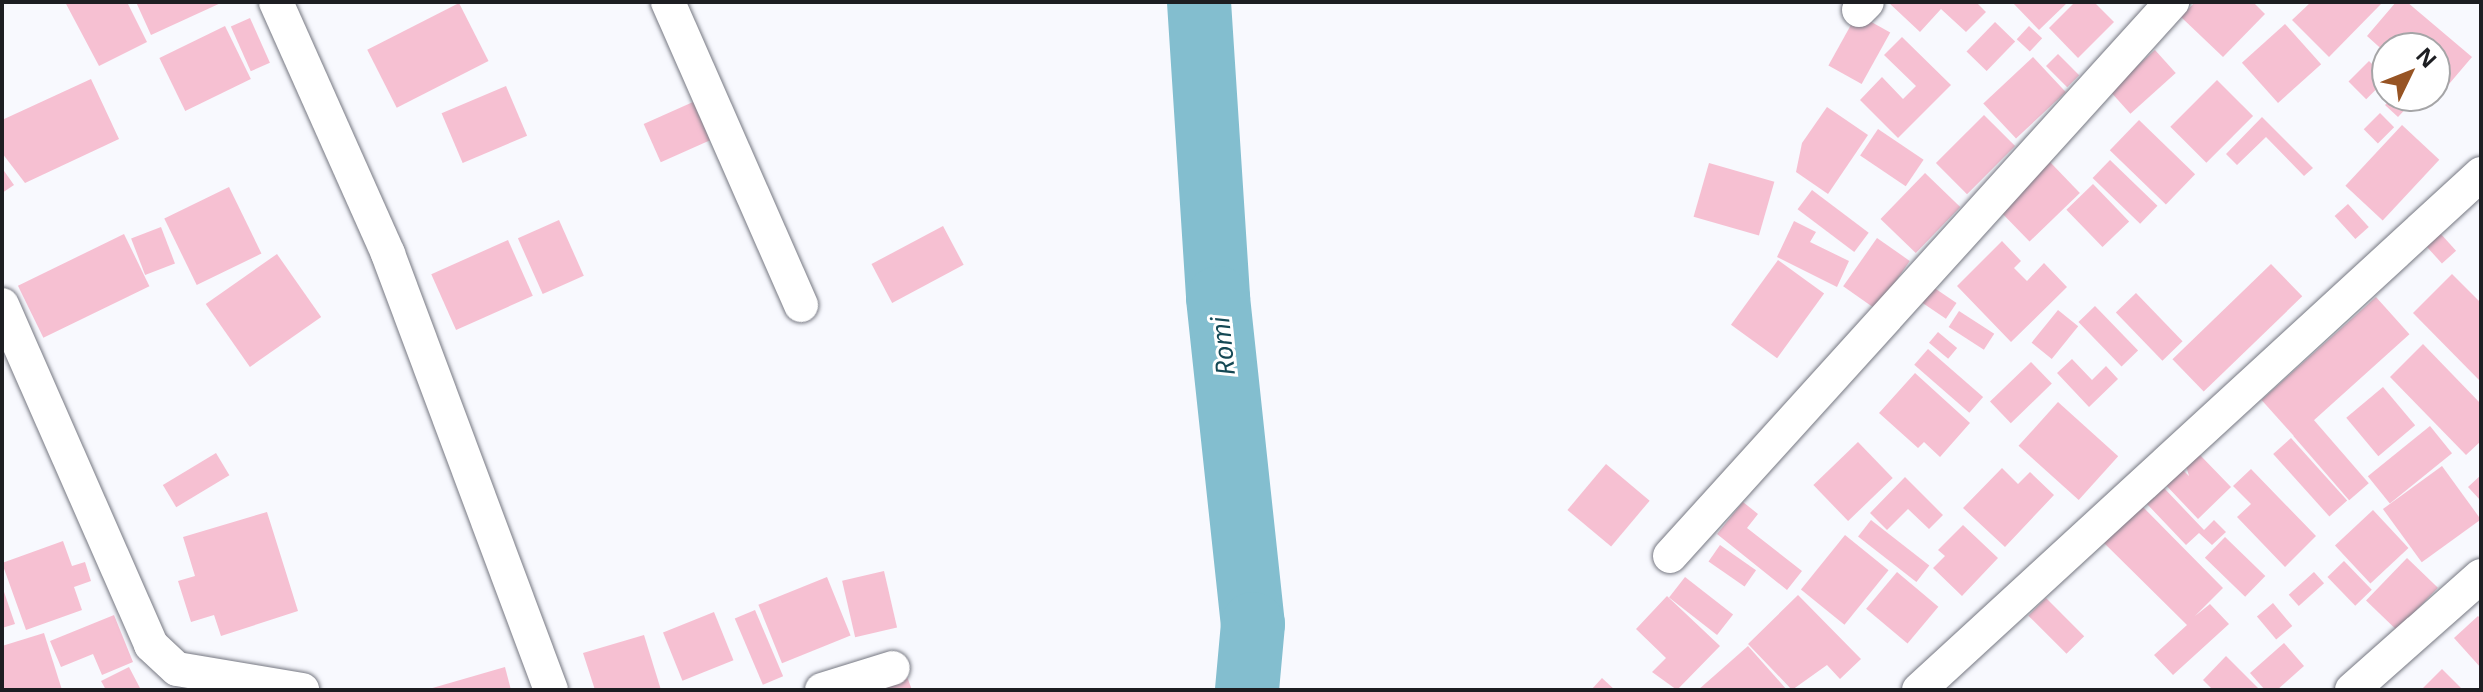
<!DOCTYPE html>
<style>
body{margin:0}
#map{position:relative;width:2483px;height:692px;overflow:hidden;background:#f8f9fe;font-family:"Noto Sans",sans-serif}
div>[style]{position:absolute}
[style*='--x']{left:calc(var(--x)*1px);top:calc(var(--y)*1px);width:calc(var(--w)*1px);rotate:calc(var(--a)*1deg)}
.river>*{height:64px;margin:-32px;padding:0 32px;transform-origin:32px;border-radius:32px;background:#83becf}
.building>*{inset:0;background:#f6c0d2;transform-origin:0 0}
.roads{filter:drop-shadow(0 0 2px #767882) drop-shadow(0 0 2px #767882)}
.minor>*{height:34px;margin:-17px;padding:0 17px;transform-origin:17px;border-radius:17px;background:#fff}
span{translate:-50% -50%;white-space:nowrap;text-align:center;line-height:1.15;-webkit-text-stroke:6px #fff;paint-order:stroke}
.water-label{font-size:26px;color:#144854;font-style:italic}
.frame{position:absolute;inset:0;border:4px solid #1d1e22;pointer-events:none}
.north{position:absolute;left:2371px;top:32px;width:80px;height:80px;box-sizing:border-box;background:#fff;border:2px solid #a5a5a7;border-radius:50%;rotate:47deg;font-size:22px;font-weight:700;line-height:32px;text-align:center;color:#1d1e22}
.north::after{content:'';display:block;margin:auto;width:28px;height:36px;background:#975424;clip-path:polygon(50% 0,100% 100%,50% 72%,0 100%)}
</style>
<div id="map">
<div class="river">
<i style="--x:1199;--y:2;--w:297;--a:86.3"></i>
<i style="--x:1218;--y:298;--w:328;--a:83.9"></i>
<i style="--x:1253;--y:624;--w:66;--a:95.2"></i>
</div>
<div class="building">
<i style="clip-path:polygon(65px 2px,127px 2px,147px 42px,99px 66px)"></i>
<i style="clip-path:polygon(136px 2px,223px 2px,151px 35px)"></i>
<i style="clip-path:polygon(1888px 2px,1976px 2px,1986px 12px,1966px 32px,1941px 9px,1920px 32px)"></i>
<i style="clip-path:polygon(2012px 2px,2068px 2px,2039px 30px)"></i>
<i style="clip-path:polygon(2075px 2px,2094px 2px,2114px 22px,2078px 58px,2049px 28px)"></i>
<i style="clip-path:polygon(2195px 2px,2253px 2px,2265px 14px,2223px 57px,2181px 17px)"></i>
<i style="clip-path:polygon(2311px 2px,2379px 2px,2381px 4px,2329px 57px,2292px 20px)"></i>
<i style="clip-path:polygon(2396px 2px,2407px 2px,2472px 57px,2438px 97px,2435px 48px,2387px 54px,2367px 36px)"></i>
<i style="left:459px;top:3px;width:65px;height:103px;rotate:63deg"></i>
<i style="left:1857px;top:14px;width:38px;height:59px;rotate:29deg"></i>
<i style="left:250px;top:18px;width:49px;height:21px;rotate:66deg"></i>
<i style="left:1995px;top:22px;width:28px;height:41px;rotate:44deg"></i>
<i style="left:2285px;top:24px;width:54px;height:58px;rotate:48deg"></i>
<i style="left:225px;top:26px;width:59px;height:73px;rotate:64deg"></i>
<i style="left:2029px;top:26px;width:18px;height:18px;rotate:43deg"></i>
<i style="clip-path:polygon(1902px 37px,1951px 85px,1898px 138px,1860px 100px,1882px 77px,1903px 99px,1916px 86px,1884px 55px)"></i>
<i style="left:2155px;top:50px;width:31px;height:61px;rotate:48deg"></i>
<i style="left:2058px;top:54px;width:30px;height:17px;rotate:45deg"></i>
<i style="left:2033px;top:57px;width:48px;height:68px;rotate:47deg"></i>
<i style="left:2369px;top:61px;width:25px;height:29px;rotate:45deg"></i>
<i style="clip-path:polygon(91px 79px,119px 139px,25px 183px,2px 153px,2px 120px)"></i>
<i style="left:2217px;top:80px;width:51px;height:66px;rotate:45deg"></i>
<i style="left:506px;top:86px;width:54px;height:70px;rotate:67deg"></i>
<i style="clip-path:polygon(2394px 96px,2413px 101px,2398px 117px,2385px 105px)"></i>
<i style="left:693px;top:102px;width:42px;height:54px;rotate:66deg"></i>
<i style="clip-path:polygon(1827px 107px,1868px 135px,1828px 194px,1796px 172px,1802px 143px)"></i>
<i style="left:2380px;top:113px;width:20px;height:23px;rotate:45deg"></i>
<i style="left:1984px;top:115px;width:44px;height:68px;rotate:45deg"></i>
<i style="clip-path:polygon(2262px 117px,2313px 168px,2304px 176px,2266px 137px,2237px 165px,2226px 154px)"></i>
<i style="left:2139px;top:120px;width:78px;height:42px;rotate:44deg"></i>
<i style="left:2402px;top:125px;width:51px;height:83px;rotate:43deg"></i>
<i style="left:1878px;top:129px;width:55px;height:32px;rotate:34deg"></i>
<i style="left:2110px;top:160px;width:66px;height:25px;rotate:44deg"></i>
<i style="left:2050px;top:162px;width:43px;height:70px;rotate:46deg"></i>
<i style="left:1709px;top:163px;width:68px;height:56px;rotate:16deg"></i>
<i style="clip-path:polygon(2px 168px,14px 185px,2px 193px)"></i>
<i style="left:1925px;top:173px;width:49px;height:64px;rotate:44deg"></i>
<i style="left:2093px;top:184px;width:52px;height:37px;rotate:46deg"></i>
<i style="left:229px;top:187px;width:74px;height:72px;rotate:64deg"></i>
<i style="left:1812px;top:190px;width:71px;height:24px;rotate:37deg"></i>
<i style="left:2348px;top:204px;width:31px;height:18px;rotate:48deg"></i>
<i style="left:559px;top:220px;width:61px;height:45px;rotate:66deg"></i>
<i style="clip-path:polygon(1794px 221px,1816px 232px,1810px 242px,1849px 261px,1837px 287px,1777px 257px)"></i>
<i style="left:943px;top:226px;width:44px;height:81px;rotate:62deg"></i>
<i style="left:161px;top:227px;width:39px;height:32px;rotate:69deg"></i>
<i style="left:2440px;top:233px;width:24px;height:19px;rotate:48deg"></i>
<i style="left:124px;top:234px;width:58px;height:118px;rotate:64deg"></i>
<i style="left:1877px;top:238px;width:40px;height:59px;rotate:35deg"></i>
<i style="left:508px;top:240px;width:61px;height:84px;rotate:66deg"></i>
<i style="clip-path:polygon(2002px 241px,2021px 261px,2014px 268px,2027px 281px,2044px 263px,2067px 287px,2011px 342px,1957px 286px)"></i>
<i style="left:277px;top:254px;width:77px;height:87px;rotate:55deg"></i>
<i style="left:1778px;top:260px;width:57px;height:80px;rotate:36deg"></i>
<i style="left:2271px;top:264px;width:45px;height:137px;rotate:46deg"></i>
<i style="clip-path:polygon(2452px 274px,2481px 303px,2481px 382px,2413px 313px)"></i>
<i style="left:1930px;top:285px;width:32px;height:19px;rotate:34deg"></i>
<i style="left:2136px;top:293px;width:67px;height:28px;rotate:46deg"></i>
<i style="left:2376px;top:297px;width:50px;height:154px;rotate:48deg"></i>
<i style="left:2095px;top:306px;width:62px;height:23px;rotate:46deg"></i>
<i style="left:2058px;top:310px;width:26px;height:42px;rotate:39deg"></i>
<i style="left:1959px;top:311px;width:42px;height:19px;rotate:33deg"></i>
<i style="left:1938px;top:332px;width:25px;height:14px;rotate:40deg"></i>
<i style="clip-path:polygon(2423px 344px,2481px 404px,2481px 441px,2466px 455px,2390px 377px)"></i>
<i style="left:1928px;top:349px;width:73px;height:21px;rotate:41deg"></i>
<i style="clip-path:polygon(2072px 359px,2092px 380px,2106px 366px,2118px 379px,2089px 407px,2057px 373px)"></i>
<i style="left:2031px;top:362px;width:30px;height:57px;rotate:46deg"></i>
<i style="clip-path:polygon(1915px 373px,1970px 423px,1940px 457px,1924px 442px,1918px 448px,1879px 413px)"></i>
<i style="left:2383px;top:387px;width:50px;height:48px;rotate:50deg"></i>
<i style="left:2058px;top:402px;width:81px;height:59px;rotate:42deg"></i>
<i style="left:2313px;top:419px;width:85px;height:26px;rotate:49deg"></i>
<i style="left:2430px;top:426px;width:35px;height:80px;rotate:51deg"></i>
<i style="left:2291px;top:438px;width:84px;height:24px;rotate:48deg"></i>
<i style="left:1858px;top:442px;width:50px;height:62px;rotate:46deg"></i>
<i style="left:216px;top:453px;width:26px;height:62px;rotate:59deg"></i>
<i style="clip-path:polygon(2199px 454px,2231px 487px,2198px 519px,2162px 481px,2179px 466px,2189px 476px,2186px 466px)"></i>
<i style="left:1606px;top:464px;width:57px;height:60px;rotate:40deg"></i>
<i style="left:2442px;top:466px;width:66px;height:73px;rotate:54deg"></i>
<i style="clip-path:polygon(2002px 468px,2018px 484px,2030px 472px,2054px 495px,2005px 547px,1963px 508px)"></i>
<i style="clip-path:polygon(2251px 469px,2316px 536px,2285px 567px,2237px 517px,2251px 504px,2233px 486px)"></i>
<i style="clip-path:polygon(2481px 475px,2481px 501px,2468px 487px)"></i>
<i style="clip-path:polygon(1905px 477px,1943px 515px,1929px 529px,1908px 509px,1887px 530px,1870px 513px)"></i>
<i style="clip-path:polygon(2164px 488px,2204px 530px,2214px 520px,2226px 532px,2212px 545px,2199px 533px,2186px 545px,2147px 504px)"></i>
<i style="clip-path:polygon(1743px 502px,1758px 514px,1747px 528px,1802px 571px,1787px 590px,1717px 534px)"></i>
<i style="clip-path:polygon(2140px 504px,2223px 588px,2195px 616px,2210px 604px,2229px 624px,2173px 675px,2154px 655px,2187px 625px,2102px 541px)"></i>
<i style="left:2373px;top:510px;width:52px;height:52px;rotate:47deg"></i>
<i style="clip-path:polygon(267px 512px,298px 611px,221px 636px,214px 615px,191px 622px,178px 581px,195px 576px,183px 537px)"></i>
<i style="left:1871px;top:520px;width:74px;height:21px;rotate:38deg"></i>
<i style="clip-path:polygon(1963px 525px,1998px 558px,1962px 596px,1933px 568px,1945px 556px,1938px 550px)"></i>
<i style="left:1845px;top:535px;width:56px;height:70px;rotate:39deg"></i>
<i style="left:2225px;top:537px;width:56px;height:29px;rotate:44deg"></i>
<i style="clip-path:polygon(63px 541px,72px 566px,85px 562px,91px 581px,74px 587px,82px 610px,26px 630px,2px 563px)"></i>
<i style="left:1720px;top:545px;width:44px;height:20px;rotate:35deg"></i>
<i style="left:2407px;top:558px;width:43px;height:59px;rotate:44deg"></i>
<i style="left:2344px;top:561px;width:40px;height:23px;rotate:46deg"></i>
<i style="left:884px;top:571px;width:58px;height:43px;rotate:77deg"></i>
<i style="left:1897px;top:572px;width:54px;height:48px;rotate:40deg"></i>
<i style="left:2314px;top:572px;width:15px;height:34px;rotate:48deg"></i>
<i style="left:827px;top:577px;width:63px;height:74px;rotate:68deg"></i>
<i style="left:1685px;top:577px;width:61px;height:26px;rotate:38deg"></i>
<i style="clip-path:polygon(2px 586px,15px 624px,2px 628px)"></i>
<i style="clip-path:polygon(1798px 595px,1861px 659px,1840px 679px,1827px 665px,1792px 690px,1748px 644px)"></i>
<i style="clip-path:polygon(1667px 596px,1720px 646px,1677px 690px,1652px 672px,1666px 658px,1636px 629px)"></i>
<i style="left:2046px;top:598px;width:54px;height:25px;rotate:45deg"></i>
<i style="left:2273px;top:603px;width:30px;height:21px;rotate:50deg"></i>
<i style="left:755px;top:610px;width:72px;height:22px;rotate:67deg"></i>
<i style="left:714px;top:612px;width:52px;height:55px;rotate:68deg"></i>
<i style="clip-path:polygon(114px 615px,133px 662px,102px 675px,93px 654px,61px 667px,50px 641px)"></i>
<i style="clip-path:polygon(2478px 616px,2481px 619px,2481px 668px,2454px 638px)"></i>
<i style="clip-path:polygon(44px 633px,62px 690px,2px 690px,2px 646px)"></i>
<i style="clip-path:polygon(644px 635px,661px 690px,595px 690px,583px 653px)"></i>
<i style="clip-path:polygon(2284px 643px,2304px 666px,2277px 690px,2265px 690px,2250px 673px)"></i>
<i style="clip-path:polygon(1748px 646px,1787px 690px,1698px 690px)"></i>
<i style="clip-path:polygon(2226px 656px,2260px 690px,2213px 690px,2203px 680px)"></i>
<i style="clip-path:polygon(129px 667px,141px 690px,106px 690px,101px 681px)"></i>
<i style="clip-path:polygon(505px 667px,511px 690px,429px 690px,429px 689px)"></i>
<i style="clip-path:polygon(2442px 669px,2463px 690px,2421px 690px)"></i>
<i style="clip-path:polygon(906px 674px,912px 690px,868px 690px)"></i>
<i style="clip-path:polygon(1602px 678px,1615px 690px,1591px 690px)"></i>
</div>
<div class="roads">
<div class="minor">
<i style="--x:276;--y:2;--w:276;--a:66"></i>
<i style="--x:388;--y:254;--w:465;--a:69.5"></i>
<i style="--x:668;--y:2;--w:331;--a:66.3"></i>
<i style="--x:1859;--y:10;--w:11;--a:-45"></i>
<i style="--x:2;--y:305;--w:371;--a:66.3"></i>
<i style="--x:151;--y:645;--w:35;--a:43"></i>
<i style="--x:177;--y:669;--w:127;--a:9.5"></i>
<i style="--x:1670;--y:556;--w:748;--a:-47.82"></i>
<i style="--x:822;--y:690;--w:74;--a:-17.2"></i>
<i style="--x:1919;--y:690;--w:763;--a:-42.56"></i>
<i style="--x:2352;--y:690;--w:172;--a:-41.5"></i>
</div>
</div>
<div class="water-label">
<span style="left:1223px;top:346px;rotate:-96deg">Romi</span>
</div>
<div class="frame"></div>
<div class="north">N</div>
</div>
